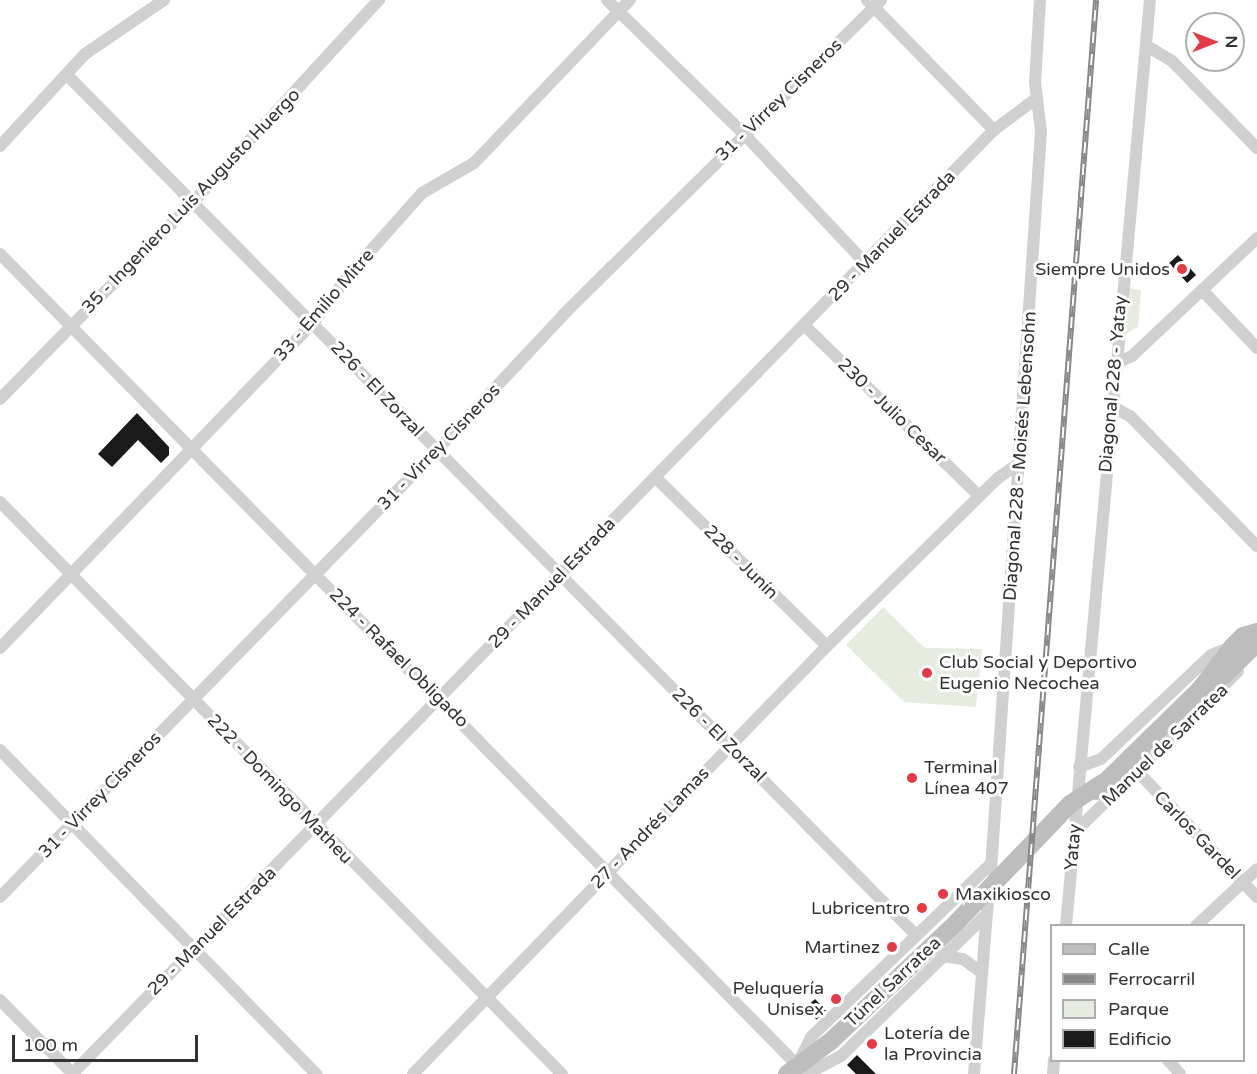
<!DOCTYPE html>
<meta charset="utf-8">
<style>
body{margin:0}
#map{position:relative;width:1257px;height:1074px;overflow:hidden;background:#fff;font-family:"Varela Round",sans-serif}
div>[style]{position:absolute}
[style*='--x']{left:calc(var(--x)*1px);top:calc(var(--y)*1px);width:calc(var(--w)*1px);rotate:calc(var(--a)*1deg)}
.green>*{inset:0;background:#e6ecdf}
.building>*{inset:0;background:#1a1a1a;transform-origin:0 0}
.minor>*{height:12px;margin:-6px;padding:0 6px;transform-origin:6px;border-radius:6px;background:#d0d0d0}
.secondary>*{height:18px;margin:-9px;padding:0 9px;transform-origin:9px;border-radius:9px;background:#bdbdbd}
.rail>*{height:6px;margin-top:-3px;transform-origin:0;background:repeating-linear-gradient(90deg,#fff 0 11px,#888 0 22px);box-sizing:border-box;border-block:2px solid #888}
.dots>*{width:16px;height:16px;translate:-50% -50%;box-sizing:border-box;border:3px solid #fff;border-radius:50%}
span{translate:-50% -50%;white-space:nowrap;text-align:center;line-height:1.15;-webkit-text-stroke:6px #fff;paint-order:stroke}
.street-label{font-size:18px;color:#333}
.poi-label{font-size:18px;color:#333}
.right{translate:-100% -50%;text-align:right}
.left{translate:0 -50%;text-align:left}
.legend{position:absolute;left:1050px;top:924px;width:195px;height:138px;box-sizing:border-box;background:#fff;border:2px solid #adadad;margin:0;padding:8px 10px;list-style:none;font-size:18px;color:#333}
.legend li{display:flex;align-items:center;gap:12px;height:30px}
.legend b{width:30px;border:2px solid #adadad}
.north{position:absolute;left:1185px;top:12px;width:60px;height:60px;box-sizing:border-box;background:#fff;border:2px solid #adadad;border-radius:50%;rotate:90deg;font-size:16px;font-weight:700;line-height:24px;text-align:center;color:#333}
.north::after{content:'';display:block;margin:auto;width:21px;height:27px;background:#e63946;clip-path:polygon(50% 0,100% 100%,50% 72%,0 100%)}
.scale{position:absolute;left:12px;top:1035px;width:186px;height:27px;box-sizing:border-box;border:3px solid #333;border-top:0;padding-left:8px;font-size:18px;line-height:21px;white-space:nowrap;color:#333;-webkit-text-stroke:4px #fff;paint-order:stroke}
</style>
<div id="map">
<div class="green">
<i style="clip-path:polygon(1126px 288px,1141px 290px,1138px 327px,1123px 335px)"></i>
<i style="clip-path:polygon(883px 607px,925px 648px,982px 649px,976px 707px,904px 702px,846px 645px)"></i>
</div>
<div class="building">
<i style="left:1178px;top:255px;width:27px;height:12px;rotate:48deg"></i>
<i style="clip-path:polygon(137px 413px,169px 447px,169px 455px,161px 463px,138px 440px,112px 467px,98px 454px)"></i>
<i style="left:815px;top:999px;width:16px;height:13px;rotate:47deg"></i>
<i style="clip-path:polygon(857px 1055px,876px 1074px,856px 1074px,847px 1065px)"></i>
</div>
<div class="minor">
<i style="--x:607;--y:0;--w:192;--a:44.4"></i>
<i style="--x:744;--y:134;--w:177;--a:46.8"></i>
<i style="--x:867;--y:0;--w:182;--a:45.7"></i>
<i style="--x:1147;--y:46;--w:29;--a:31"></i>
<i style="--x:1172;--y:61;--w:122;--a:45.7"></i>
<i style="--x:66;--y:74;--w:1210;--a:45.37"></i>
<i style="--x:0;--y:146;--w:125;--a:-47.3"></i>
<i style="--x:85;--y:54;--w:96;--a:-34.4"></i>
<i style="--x:0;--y:254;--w:1137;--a:45.5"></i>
<i style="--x:797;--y:1065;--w:31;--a:-63"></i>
<i style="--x:811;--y:1037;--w:250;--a:-43.9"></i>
<i style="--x:1202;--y:290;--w:80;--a:46.5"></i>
<i style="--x:805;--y:326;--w:243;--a:44.3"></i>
<i style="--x:1114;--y:364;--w:20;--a:-24"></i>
<i style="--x:1132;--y:356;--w:172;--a:-43.3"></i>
<i style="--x:0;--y:399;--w:276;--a:-45.6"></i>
<i style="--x:193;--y:202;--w:275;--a:-47.4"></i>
<i style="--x:1111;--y:406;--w:21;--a:28"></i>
<i style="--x:1130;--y:416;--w:182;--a:45.7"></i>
<i style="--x:655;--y:477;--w:241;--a:44.5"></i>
<i style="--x:0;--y:502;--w:802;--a:45.51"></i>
<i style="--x:0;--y:648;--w:453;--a:-46.1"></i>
<i style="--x:314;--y:322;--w:59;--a:-53.3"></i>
<i style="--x:349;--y:275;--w:110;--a:-48.3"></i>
<i style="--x:422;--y:193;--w:60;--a:-30"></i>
<i style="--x:474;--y:163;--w:226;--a:-46.3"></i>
<i style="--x:0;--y:750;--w:453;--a:45.7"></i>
<i style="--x:1079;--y:767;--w:23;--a:-20"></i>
<i style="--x:1101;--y:759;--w:151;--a:-43.4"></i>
<i style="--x:1211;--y:655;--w:24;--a:-22"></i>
<i style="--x:1138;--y:772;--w:173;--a:46.4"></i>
<i style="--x:1075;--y:832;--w:229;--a:-44.6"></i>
<i style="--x:991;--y:870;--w:741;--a:-86.13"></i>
<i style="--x:1041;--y:131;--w:49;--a:-97"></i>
<i style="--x:1035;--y:82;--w:82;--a:-86.5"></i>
<i style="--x:0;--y:897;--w:625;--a:-45.65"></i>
<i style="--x:437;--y:450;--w:189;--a:-46.9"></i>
<i style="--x:566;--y:312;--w:443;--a:-44.7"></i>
<i style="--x:1066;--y:926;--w:930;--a:-84.82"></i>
<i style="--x:1196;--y:926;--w:83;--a:-43.1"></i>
<i style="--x:943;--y:956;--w:20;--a:9"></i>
<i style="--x:963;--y:959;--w:24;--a:36"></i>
<i style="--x:0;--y:1000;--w:104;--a:45.4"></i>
<i style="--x:1168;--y:1060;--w:18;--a:49"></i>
<i style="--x:72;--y:1074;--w:1320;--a:-45.68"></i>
<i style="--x:994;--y:130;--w:54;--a:-36.7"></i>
<i style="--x:413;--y:1074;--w:595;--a:-45.95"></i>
<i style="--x:827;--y:646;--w:240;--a:-44.5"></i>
<i style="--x:998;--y:478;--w:28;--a:-35"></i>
<i style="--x:807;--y:1074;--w:38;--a:-28"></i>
<i style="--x:841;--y:1056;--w:202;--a:-44.2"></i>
<i style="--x:974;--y:1074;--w:188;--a:-85.4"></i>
<i style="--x:1053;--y:1074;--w:14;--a:-86"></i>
</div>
<div class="secondary">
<i style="--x:1201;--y:688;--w:53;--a:-52.7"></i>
<i style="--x:1233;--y:646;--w:14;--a:-45"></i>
<i style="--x:1243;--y:636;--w:15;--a:-16"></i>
<i style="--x:1096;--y:791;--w:146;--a:-44.4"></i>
<i style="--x:1200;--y:689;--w:28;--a:-30"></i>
<i style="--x:1224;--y:675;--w:42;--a:-44"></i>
<i style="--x:1254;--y:646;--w:10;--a:-73"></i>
<i style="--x:787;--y:1074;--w:55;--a:-36.9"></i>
<i style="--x:831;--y:1041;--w:172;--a:-43.3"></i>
<i style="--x:956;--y:923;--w:165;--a:-46.2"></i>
<i style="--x:1070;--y:804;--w:38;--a:-33"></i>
</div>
<div class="rail">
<i style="--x:1014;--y:1074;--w:1077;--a:-85.63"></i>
</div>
<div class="dots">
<i style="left:1182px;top:269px;background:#e63946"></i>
<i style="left:927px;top:673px;background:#e63946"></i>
<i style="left:912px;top:778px;background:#e63946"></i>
<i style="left:943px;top:894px;background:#e63946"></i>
<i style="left:922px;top:908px;background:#e63946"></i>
<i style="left:892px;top:947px;background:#e63946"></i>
<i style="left:836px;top:999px;background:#e63946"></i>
<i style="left:872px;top:1044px;background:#e63946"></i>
</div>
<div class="street-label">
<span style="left:779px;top:100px;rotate:-44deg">31 - Virrey Cisneros</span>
<span style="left:191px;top:201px;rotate:-46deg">35 - Ingeniero Luis Augusto Huergo</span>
<span style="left:892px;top:236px;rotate:-46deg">29 - Manuel Estrada</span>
<span style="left:324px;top:305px;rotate:-49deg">33 - Emilio Mitre</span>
<span style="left:1113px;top:384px;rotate:-85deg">Diagonal 228 - Yatay</span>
<span style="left:377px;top:389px;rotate:46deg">226 - El Zorzal</span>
<span style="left:892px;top:411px;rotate:44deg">230 - Julio Cesar</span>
<span style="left:439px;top:447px;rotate:-46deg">31 - Virrey Cisneros</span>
<span style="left:1020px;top:456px;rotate:-86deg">Diagonal 228 - Moisés Lebensohn</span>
<span style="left:741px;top:562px;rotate:45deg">228 - Junín</span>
<span style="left:552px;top:583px;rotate:-46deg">29 - Manuel Estrada</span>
<span style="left:399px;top:658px;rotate:45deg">224 - Rafael Obligado</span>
<span style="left:719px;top:735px;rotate:45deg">226 - El Zorzal</span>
<span style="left:1165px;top:745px;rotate:-44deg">Manuel de Sarratea</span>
<span style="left:280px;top:789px;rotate:46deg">222 - Domingo Matheu</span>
<span style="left:100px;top:795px;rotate:-46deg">31 - Virrey Cisneros</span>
<span style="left:650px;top:828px;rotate:-46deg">27 - Andrés Lamas</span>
<span style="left:1197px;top:835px;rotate:46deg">Carlos Gardel</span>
<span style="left:1073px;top:847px;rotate:-85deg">Yatay</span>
<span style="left:212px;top:931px;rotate:-45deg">29 - Manuel Estrada</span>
<span style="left:893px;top:982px;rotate:-43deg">Túnel Sarratea</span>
</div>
<div class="poi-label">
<span class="right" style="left:1170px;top:269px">Siempre Unidos</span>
<span class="left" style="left:939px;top:673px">Club Social y Deportivo<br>Eugenio Necochea</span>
<span class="left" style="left:924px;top:778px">Terminal<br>Línea 407</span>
<span class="left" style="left:955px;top:894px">Maxikiosco</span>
<span class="right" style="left:910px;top:908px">Lubricentro</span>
<span class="right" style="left:880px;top:947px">Martinez</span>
<span class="right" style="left:824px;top:999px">Peluquería<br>Unisex</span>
<span class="left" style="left:884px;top:1044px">Lotería de<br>la Provincia</span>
</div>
<ul class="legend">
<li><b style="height:8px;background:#bdbdbd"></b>Calle</li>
<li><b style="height:8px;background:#888"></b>Ferrocarril</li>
<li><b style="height:16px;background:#e6ecdf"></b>Parque</li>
<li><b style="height:16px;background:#1a1a1a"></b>Edificio</li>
</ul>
<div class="north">N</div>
<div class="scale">100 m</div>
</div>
